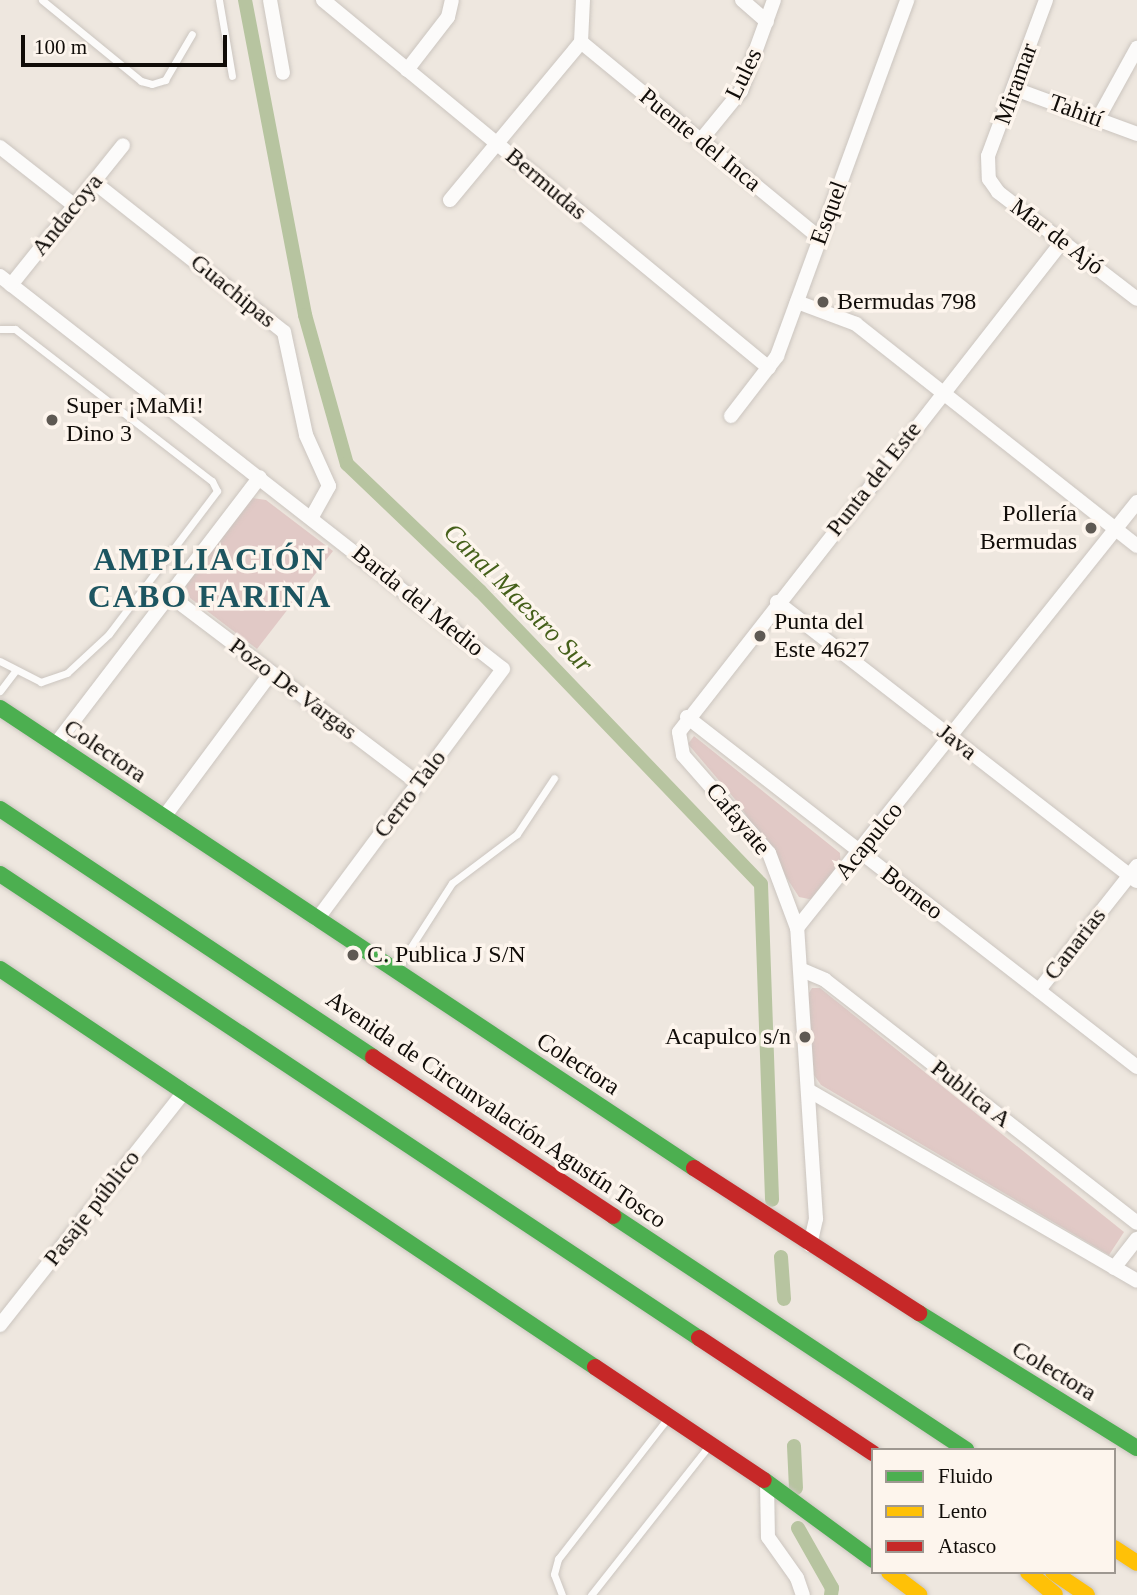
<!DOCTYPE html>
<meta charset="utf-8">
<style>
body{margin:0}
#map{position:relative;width:1137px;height:1595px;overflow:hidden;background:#eee7df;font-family:"Times New Roman",serif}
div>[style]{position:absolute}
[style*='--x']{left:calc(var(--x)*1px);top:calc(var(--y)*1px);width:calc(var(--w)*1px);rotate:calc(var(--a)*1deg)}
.green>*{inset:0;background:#e1c9c6}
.canal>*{height:14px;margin:-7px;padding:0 7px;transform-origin:7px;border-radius:7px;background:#b7c4a0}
.roads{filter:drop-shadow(0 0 2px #cbc5bf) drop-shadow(0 0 2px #cbc5bf)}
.lane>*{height:7px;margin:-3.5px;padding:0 3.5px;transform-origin:3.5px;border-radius:3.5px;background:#fcfbfa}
.street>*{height:14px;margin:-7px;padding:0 7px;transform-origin:7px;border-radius:7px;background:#fcfbfa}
.fast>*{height:16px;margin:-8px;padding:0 8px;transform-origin:8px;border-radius:8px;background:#4caf50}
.slow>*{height:16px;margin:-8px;padding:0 8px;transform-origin:8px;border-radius:8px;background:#ffc107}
.jam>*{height:16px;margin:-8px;padding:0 8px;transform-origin:8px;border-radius:8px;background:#c62828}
.dots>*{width:19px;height:19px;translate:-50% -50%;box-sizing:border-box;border:4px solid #fdf5ed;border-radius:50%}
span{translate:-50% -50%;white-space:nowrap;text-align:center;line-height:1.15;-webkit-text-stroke:7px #fdf5ed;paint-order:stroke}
.street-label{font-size:24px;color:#100c08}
.poi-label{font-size:24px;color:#100c08}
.left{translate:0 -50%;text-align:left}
.right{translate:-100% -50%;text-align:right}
.water-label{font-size:26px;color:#45601a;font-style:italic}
.district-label{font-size:32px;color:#1d5560;font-weight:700;letter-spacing:2px}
.legend{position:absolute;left:871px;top:1448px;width:245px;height:126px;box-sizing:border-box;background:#fdf5ed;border:2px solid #9e9891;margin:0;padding:9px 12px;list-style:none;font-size:21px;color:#100c08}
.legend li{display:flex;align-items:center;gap:14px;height:35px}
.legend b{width:35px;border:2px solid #9e9891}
.scale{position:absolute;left:21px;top:35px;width:206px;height:32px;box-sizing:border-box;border:4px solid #100c08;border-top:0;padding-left:9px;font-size:21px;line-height:24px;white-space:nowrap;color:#100c08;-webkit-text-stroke:5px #fdf5ed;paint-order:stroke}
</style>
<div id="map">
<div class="green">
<i style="clip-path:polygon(252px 498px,266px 500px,333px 551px,257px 649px,190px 598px,185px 582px)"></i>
<i style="clip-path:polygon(694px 736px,840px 853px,841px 867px,814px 900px,799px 897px,739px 804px,688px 744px)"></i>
<i style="clip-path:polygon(812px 988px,820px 988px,1124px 1232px,1109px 1255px,821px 1085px,814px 1075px,807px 996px)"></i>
</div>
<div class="canal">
<i style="--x:245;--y:0;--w:321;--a:79.2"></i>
<i style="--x:305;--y:315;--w:155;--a:74.3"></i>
<i style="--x:347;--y:464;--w:184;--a:43.7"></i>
<i style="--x:480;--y:591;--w:406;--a:46.2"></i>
<i style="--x:761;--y:884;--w:316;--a:88"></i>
<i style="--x:781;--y:1257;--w:42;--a:85.9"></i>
<i style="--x:794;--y:1446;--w:42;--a:87.3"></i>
<i style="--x:798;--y:1528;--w:69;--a:60.5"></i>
<i style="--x:832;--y:1588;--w:7;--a:98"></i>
</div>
<div class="roads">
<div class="lane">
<i style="--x:42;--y:0;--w:128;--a:39.3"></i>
<i style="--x:141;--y:81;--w:11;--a:15"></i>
<i style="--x:152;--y:84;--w:14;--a:-17"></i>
<i style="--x:165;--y:80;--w:53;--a:-59.6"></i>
<i style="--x:219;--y:0;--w:77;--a:80.3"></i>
<i style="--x:0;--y:329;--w:15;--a:0"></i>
<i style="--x:15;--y:329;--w:249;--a:37.7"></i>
<i style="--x:212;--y:481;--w:11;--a:63"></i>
<i style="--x:217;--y:491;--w:179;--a:127.1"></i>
<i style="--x:109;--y:634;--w:57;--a:137.1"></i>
<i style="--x:67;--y:673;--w:28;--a:161"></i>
<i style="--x:41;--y:682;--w:46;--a:-152.9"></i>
<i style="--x:0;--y:691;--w:25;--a:-53"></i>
<i style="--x:398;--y:967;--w:100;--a:-57.3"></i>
<i style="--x:452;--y:883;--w:81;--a:-37"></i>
<i style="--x:517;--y:834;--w:67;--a:-56.5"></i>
<i style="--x:562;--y:1595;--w:22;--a:-111"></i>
<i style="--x:554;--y:1574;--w:16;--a:-75"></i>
<i style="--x:558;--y:1559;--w:177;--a:-52.1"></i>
<i style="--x:591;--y:1595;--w:189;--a:-51.7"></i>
</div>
<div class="street">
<i style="--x:270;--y:0;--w:74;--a:79.9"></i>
<i style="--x:323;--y:0;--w:578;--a:39.53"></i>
<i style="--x:742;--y:0;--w:33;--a:41"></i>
<i style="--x:1046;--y:0;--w:166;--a:110.4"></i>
<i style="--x:988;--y:156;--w:23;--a:88"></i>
<i style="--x:989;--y:179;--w:16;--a:55"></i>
<i style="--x:998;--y:192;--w:175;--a:37.6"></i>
<i style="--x:581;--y:42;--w:309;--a:39.4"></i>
<i style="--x:407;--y:70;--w:67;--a:-52.3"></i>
<i style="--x:448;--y:17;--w:17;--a:-77"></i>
<i style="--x:1015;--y:89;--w:130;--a:20.2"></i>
<i style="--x:1099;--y:117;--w:79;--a:-61.2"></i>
<i style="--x:701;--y:140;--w:63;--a:-50.8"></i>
<i style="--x:741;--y:91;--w:97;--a:-70.1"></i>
<i style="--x:0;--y:147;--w:95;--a:38.2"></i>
<i style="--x:94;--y:182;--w:242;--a:38.3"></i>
<i style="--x:284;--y:332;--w:105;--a:77.9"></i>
<i style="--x:306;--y:435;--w:56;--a:65.7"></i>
<i style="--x:329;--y:486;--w:35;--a:119"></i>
<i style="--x:450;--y:200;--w:205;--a:-50.3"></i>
<i style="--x:581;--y:42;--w:42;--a:-87.3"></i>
<i style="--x:0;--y:276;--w:638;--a:38"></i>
<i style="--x:503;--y:669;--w:312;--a:126.6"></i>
<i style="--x:11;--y:285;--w:179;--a:-51.3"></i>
<i style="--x:797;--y:302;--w:63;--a:20.4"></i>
<i style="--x:856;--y:324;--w:358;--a:38.3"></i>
<i style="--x:731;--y:416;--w:76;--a:-52.5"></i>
<i style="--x:777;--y:356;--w:379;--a:-69.9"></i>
<i style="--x:169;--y:595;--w:312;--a:37.1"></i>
<i style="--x:777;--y:602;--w:455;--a:37.8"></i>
<i style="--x:687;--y:717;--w:570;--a:37.87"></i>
<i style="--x:55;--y:745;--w:337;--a:-52.6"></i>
<i style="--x:164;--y:817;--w:179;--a:-53.4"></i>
<i style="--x:797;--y:928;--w:545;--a:-51.41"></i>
<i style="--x:802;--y:970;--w:25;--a:23"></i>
<i style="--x:825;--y:980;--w:395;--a:37.9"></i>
<i style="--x:1039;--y:990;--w:158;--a:-51.7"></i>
<i style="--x:808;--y:1090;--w:380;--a:30.1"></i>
<i style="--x:810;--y:1245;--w:27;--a:-77"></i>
<i style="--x:816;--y:1219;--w:292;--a:-93.7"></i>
<i style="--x:797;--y:928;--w:80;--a:-110.5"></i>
<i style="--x:769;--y:853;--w:130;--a:-131.3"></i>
<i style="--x:683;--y:755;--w:23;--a:-100"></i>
<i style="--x:679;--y:732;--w:622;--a:-51.99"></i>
<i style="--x:1114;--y:1268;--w:37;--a:-52"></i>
<i style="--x:0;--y:1325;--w:298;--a:-51.7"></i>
<i style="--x:767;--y:1482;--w:55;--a:89"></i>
<i style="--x:768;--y:1537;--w:50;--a:54.7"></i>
<i style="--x:797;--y:1578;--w:18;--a:71"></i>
</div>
<div class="fast">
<i style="--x:0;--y:708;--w:833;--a:33.54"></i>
<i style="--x:0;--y:809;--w:448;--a:33.6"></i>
<i style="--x:0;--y:874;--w:839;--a:33.58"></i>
<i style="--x:0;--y:969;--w:716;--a:33.78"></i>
<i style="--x:613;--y:1216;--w:424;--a:33.5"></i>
<i style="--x:919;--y:1313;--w:256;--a:31.8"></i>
<i style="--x:764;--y:1480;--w:135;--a:36.3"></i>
</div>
<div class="slow">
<i style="--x:1114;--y:1548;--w:27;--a:33"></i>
<i style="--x:889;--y:1572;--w:38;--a:37"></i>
<i style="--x:1028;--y:1572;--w:35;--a:40"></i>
<i style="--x:1053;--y:1572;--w:41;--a:34.1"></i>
</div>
<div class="jam">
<i style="--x:373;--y:1057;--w:288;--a:33.5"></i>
<i style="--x:694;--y:1168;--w:268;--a:32.8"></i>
<i style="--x:699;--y:1338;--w:209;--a:33.5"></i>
<i style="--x:595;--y:1367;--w:203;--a:33.8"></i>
</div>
</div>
<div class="dots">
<i style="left:823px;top:302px;background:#5e5953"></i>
<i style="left:52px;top:420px;background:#5e5953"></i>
<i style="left:1091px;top:528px;background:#5e5953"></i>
<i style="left:760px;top:636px;background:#5e5953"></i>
<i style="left:353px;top:955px;background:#5e5953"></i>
<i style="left:805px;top:1037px;background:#5e5953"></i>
</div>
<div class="street-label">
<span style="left:744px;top:74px;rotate:-64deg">Lules</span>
<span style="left:1016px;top:84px;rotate:-70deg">Miramar</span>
<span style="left:1076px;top:111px;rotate:20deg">Tahití</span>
<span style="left:700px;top:140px;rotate:39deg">Puente del Inca</span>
<span style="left:546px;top:184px;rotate:40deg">Bermudas</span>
<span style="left:829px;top:213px;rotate:-70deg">Esquel</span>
<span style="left:67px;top:215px;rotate:-51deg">Andacoya</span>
<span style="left:1057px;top:237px;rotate:37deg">Mar de Ajó</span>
<span style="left:233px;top:291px;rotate:39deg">Guachipas</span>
<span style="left:874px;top:479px;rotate:-52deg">Punta del Este</span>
<span style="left:418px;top:601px;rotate:39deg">Barda del Medio</span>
<span style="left:293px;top:689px;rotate:37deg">Pozo De Vargas</span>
<span style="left:957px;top:742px;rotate:38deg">Java</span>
<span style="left:105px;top:751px;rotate:34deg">Colectora</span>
<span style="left:410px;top:794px;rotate:-53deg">Cerro Talo</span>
<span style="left:738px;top:819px;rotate:50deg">Cafayate</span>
<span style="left:869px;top:841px;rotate:-51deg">Acapulco</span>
<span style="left:912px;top:893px;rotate:38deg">Borneo</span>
<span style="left:1075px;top:944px;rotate:-52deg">Canarias</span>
<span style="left:578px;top:1064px;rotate:33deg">Colectora</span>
<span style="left:971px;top:1094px;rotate:38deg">Publica A</span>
<span style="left:496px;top:1110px;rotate:34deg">Avenida de Circunvalación Agustín Tosco</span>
<span style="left:92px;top:1208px;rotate:-52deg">Pasaje público</span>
<span style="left:1054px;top:1371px;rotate:31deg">Colectora</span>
</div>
<div class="poi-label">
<span class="left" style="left:837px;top:302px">Bermudas 798</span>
<span class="left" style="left:66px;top:420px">Super ¡MaMi!<br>Dino 3</span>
<span class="right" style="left:1077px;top:528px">Pollería<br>Bermudas</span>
<span class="left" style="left:774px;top:636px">Punta del<br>Este 4627</span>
<span class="left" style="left:367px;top:955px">C. Publica J S/N</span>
<span class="right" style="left:791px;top:1037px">Acapulco s/n</span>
</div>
<div class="water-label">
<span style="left:518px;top:598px;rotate:45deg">Canal Maestro Sur</span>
</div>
<div class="district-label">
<span style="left:210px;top:578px">AMPLIACIÓN<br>CABO FARINA</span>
</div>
<ul class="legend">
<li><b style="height:9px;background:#4caf50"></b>Fluido</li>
<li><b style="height:9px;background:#ffc107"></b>Lento</li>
<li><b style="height:9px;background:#c62828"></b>Atasco</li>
</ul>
<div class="scale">100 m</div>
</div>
